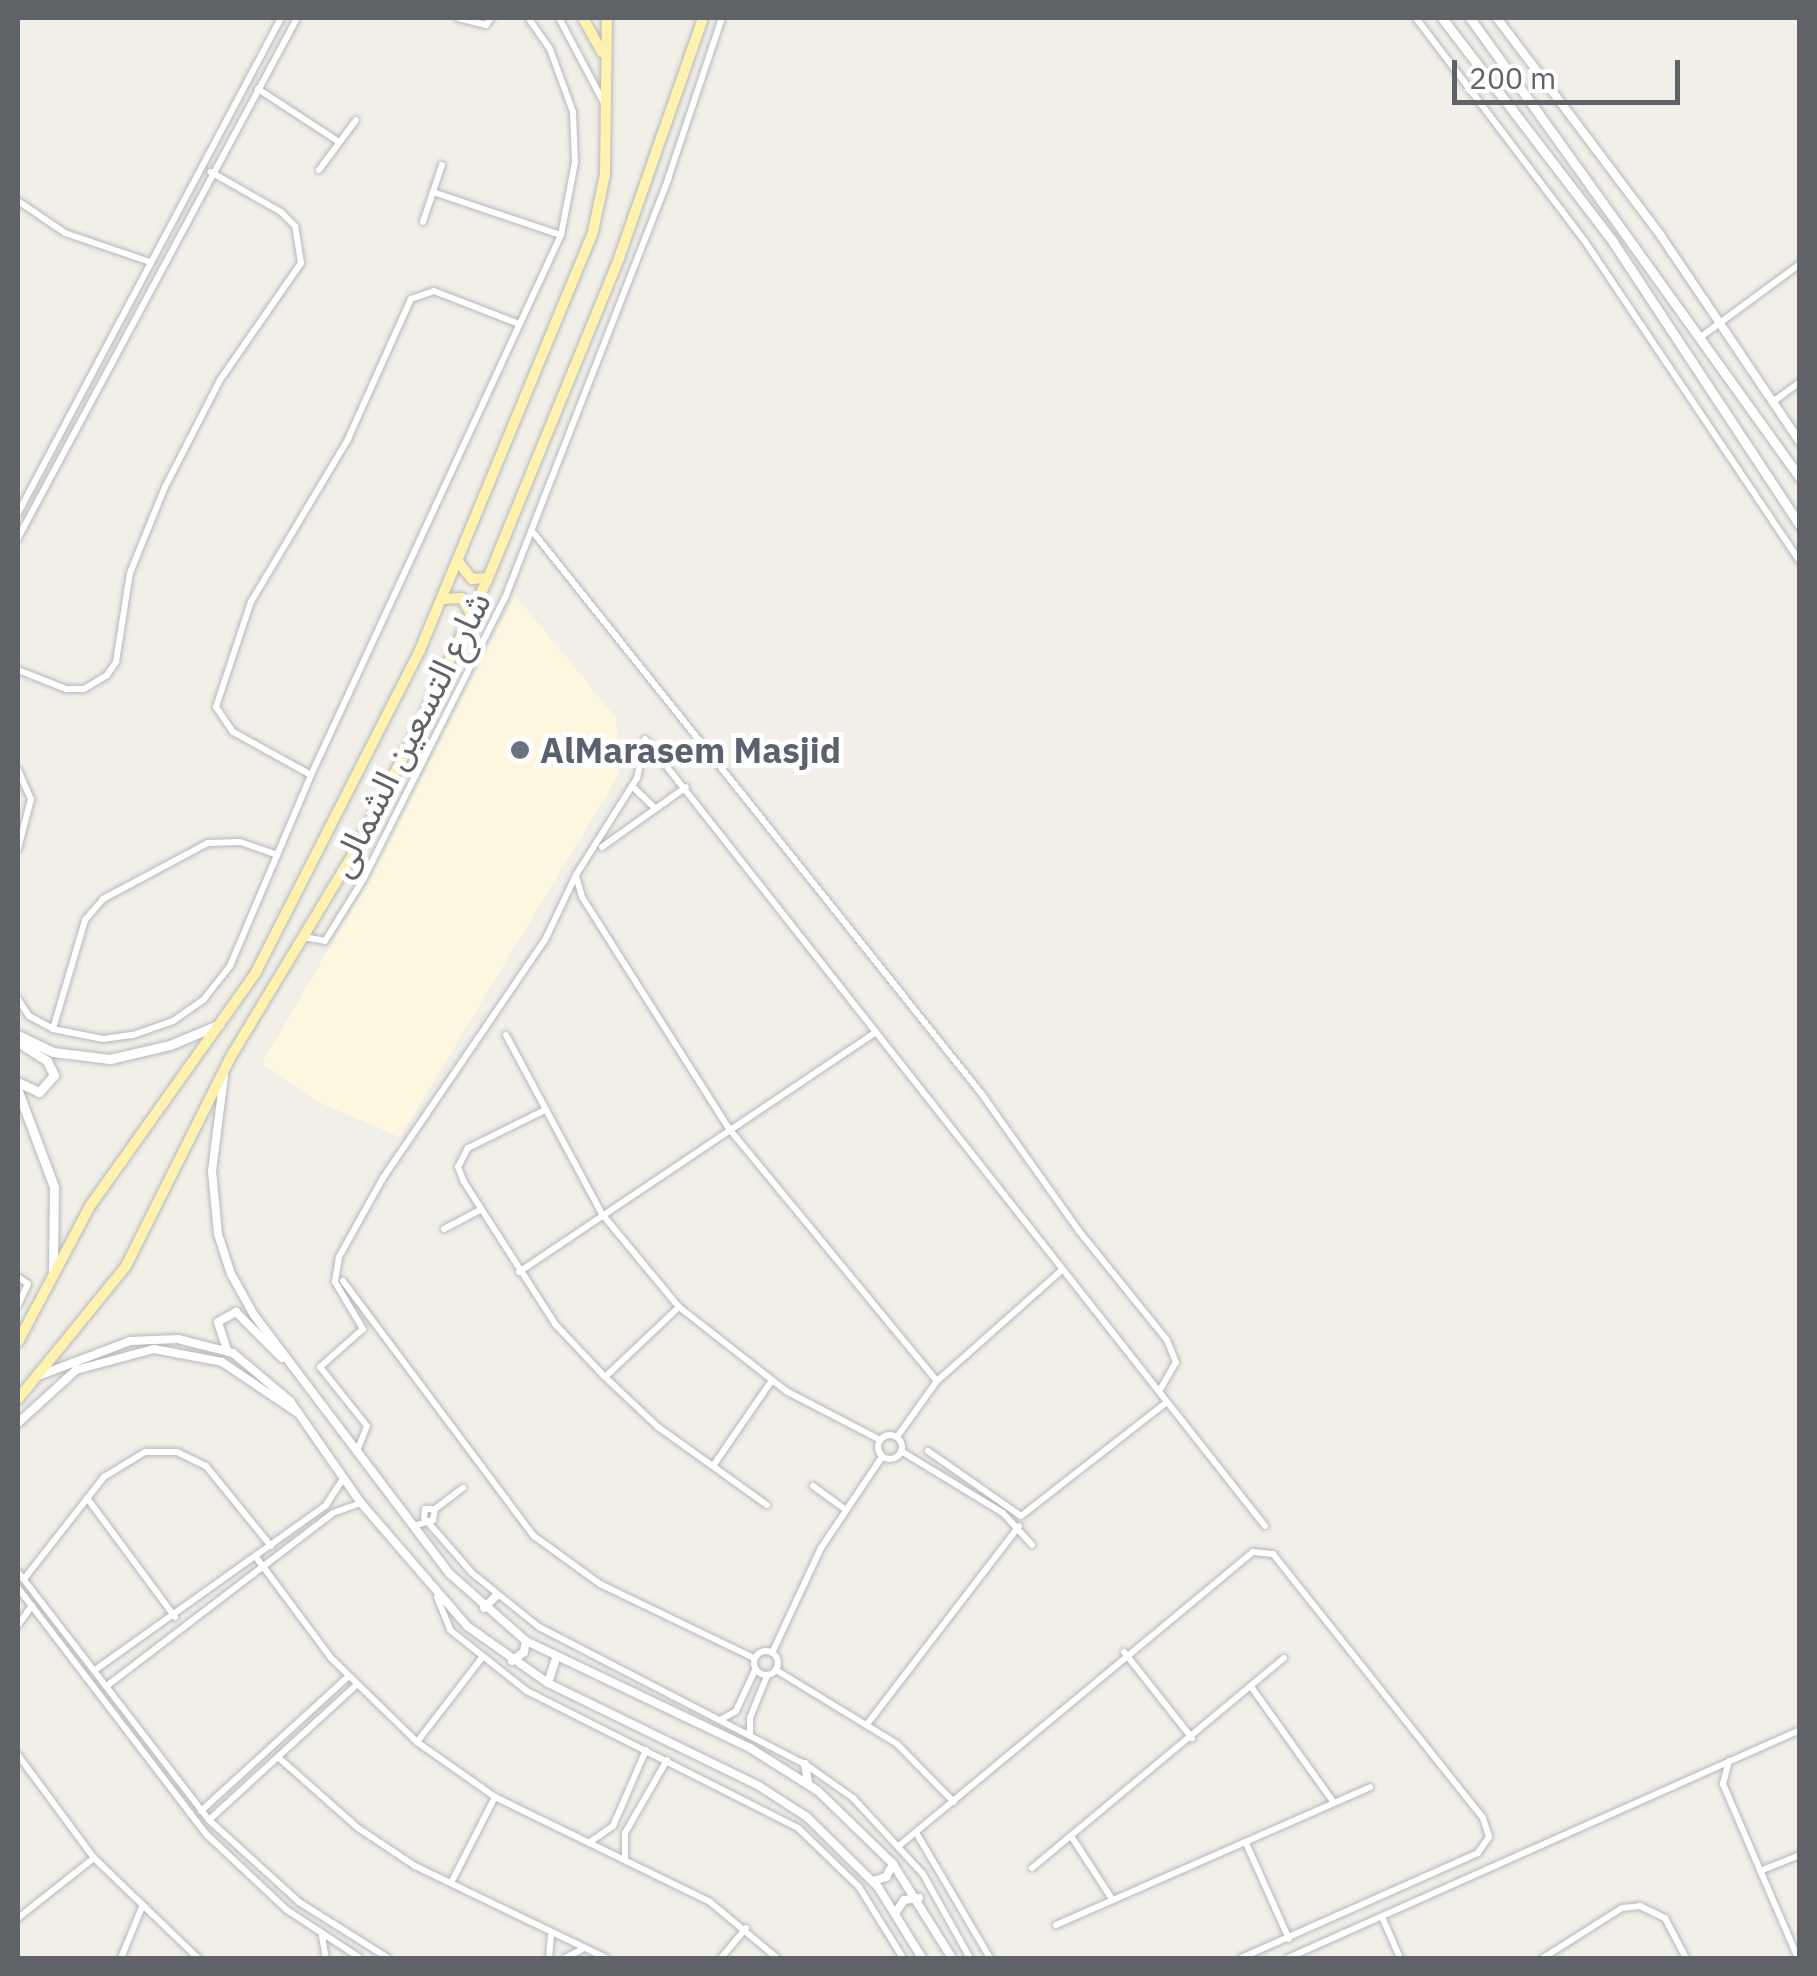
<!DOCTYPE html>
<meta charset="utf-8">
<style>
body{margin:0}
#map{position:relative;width:1817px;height:1976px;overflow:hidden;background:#f1efe8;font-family:"IBM Plex Sans","Noto Sans Arabic",sans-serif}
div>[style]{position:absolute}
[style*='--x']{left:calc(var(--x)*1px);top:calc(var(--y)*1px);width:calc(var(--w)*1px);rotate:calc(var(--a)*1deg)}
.commercial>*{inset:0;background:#fef7e0}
.roads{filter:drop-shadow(0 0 2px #b5b8bc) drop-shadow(0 0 2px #b5b8bc)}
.minor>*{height:6px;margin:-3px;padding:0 3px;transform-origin:3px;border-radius:3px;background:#fff}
.minor>.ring{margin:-3px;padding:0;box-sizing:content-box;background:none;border:6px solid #fff;border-radius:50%}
.tertiary>*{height:8px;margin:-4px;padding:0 4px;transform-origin:4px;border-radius:4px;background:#fff}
.secondary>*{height:9px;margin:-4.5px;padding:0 4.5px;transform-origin:4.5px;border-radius:4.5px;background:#fff}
.primary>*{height:10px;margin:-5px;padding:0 5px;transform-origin:5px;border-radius:5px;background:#fff2af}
.dots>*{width:28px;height:28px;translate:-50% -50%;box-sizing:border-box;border:5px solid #fff;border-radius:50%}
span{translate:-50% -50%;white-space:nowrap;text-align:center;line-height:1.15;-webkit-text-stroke:10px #fff;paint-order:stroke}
.street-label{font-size:35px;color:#5f6368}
.worship-label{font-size:35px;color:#5b616d;font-weight:700}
.left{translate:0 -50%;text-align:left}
.frame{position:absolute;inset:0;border:20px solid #5f6368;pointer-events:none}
.scale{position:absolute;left:1452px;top:60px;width:228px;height:45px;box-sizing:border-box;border:5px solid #5f6368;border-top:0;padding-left:12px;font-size:30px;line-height:35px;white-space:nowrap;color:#5f6368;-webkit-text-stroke:8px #fff;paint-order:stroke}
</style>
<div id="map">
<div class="commercial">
<i style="clip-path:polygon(515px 595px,616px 718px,619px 774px,400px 1137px,320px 1103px,262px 1063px,370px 879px)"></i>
</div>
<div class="roads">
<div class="minor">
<i style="--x:458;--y:18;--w:29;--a:14"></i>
<i style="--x:486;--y:25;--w:9;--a:-54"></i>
<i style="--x:559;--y:18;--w:98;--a:62.1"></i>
<i style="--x:1416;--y:18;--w:278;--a:52.9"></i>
<i style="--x:1584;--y:240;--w:387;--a:56.1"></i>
<i style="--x:258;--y:89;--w:97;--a:33.2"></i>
<i style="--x:319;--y:170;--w:62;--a:-53.5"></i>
<i style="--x:433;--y:192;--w:135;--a:18.6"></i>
<i style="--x:18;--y:201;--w:57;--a:34.2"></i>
<i style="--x:65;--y:233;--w:90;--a:18.8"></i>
<i style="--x:423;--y:222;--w:60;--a:-71.6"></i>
<i style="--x:1702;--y:336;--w:122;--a:-36.3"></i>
<i style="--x:1774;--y:401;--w:32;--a:-36"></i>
<i style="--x:18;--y:513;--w:561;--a:-62.02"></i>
<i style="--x:532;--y:531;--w:719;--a:51.38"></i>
<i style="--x:981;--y:1093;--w:169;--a:54.6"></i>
<i style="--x:1079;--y:1231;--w:140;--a:51.1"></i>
<i style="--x:1167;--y:1340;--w:24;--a:68"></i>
<i style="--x:1176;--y:1362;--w:34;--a:120"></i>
<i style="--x:18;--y:538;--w:590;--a:-61.78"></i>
<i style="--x:18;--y:670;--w:52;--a:21.6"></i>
<i style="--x:66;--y:689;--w:18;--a:0"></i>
<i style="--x:84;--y:689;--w:27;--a:-31"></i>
<i style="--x:107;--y:675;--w:16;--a:-55"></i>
<i style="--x:116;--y:662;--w:90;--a:-81.1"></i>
<i style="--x:130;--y:573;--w:93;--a:-67.9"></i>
<i style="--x:165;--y:487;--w:120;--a:-62.8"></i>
<i style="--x:220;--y:380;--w:142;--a:-55.3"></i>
<i style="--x:301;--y:263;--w:37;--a:-99"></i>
<i style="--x:295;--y:226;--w:20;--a:-135"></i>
<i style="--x:281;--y:212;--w:81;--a:-150.3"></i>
<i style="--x:645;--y:739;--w:1002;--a:51.77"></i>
<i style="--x:18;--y:770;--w:32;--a:66"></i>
<i style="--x:31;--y:799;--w:52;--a:104.6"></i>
<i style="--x:311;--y:775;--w:89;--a:-151.1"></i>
<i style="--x:233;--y:732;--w:30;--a:-124"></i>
<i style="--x:216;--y:707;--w:111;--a:-71.6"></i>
<i style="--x:251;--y:602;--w:190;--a:-59.2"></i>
<i style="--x:348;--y:439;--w:154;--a:-65.8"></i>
<i style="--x:411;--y:299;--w:24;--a:-19"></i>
<i style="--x:434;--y:291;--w:91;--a:21.2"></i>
<i style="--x:633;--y:787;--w:30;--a:44"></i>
<i style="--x:602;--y:847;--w:103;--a:-35.5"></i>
<i style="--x:576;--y:876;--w:22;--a:74"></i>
<i style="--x:582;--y:897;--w:276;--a:57.6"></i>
<i style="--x:730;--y:1130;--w:325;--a:50.5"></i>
<i style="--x:303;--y:937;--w:22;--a:10"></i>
<i style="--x:325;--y:941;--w:74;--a:-58.2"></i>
<i style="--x:364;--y:878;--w:313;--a:-63.3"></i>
<i style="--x:505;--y:598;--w:450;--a:-68.7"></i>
<i style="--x:668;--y:179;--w:170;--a:-71.5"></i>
<i style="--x:18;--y:999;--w:20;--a:57"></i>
<i style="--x:29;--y:1016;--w:27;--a:28"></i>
<i style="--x:53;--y:1029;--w:51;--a:11.3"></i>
<i style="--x:103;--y:1039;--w:30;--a:-8"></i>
<i style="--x:133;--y:1035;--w:42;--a:-19.3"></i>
<i style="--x:173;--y:1021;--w:38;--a:-35"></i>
<i style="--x:204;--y:999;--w:42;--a:-51.8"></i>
<i style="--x:230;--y:966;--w:207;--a:-67"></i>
<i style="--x:311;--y:775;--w:595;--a:-65.16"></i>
<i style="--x:561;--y:235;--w:74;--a:-79.1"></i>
<i style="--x:575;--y:162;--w:50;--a:-92.3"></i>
<i style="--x:573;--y:112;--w:67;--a:-110.1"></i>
<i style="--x:550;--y:49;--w:38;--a:-125"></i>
<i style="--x:53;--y:1029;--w:114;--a:-73.6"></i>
<i style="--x:85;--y:920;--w:28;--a:-49"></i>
<i style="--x:103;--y:899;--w:119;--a:-28.1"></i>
<i style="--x:208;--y:843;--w:32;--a:-2"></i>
<i style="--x:240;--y:842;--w:39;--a:19"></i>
<i style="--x:506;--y:1035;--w:203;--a:61.8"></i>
<i style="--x:602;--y:1214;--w:121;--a:50.4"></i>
<i style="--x:679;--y:1307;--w:136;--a:38.1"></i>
<i style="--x:786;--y:1391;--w:106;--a:27.5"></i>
<i style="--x:545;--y:1110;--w:86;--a:153.7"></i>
<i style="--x:468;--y:1148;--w:21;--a:118"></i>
<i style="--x:458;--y:1167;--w:16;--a:68"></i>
<i style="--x:464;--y:1182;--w:169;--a:57.3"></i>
<i style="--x:555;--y:1324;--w:73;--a:46.7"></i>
<i style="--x:605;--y:1377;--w:73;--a:43.3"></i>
<i style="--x:658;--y:1427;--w:134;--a:35.6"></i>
<i style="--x:444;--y:1229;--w:41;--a:-27.8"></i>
<i style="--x:519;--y:1272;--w:428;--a:-33.9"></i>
<i style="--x:18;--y:1277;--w:12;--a:35"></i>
<i style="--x:28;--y:1284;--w:23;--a:115"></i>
<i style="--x:343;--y:1281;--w:319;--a:53.2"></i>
<i style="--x:534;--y:1536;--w:82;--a:36"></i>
<i style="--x:600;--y:1584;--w:171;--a:25.7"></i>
<i style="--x:605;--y:1377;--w:102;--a:-43.4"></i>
<i class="ring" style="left:878px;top:1435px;width:18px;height:18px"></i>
<i style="--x:897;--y:1437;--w:69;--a:-54.5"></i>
<i style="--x:937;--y:1381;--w:166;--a:-41.6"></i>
<i style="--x:357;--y:1451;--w:27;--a:-68"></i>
<i style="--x:367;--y:1426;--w:75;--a:-128.5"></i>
<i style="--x:320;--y:1367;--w:57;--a:-41.5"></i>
<i style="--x:363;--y:1329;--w:55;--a:-120.8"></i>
<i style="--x:335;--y:1282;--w:25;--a:-81"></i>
<i style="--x:339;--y:1257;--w:90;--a:-60.9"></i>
<i style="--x:383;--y:1178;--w:288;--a:-55.8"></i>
<i style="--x:545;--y:940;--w:72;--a:-64.5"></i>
<i style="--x:576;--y:875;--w:115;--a:-57.8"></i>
<i style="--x:637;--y:778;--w:39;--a:-78"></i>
<i style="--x:901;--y:1451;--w:119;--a:31.3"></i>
<i style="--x:1003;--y:1513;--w:43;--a:47.8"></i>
<i style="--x:928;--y:1451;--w:113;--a:35"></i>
<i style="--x:1021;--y:1516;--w:185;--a:-38"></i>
<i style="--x:713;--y:1466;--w:104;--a:-55.5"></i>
<i style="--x:813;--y:1486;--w:39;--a:36"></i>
<i style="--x:87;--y:1498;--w:148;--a:53.5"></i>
<i style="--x:435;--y:1509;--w:35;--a:-37"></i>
<i style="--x:426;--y:1520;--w:70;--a:49"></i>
<i style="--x:472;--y:1573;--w:86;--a:38.9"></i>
<i style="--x:539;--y:1627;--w:299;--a:27.3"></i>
<i style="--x:805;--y:1764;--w:59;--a:35.3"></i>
<i style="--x:853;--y:1798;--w:103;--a:47.4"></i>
<i style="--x:923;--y:1874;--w:96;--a:60.8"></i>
<i style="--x:414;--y:1526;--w:20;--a:-18"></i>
<i style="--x:433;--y:1520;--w:11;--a:-80"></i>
<i style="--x:435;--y:1509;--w:10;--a:180"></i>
<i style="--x:425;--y:1509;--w:9;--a:96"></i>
<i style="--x:256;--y:1557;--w:126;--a:53.4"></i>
<i style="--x:331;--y:1658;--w:120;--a:44.3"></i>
<i style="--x:417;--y:1742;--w:95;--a:35.2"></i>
<i style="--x:495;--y:1797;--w:239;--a:26"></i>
<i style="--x:710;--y:1902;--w:87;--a:39.9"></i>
<i style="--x:18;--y:1572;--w:313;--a:52.4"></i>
<i style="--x:209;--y:1820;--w:122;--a:42.3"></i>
<i style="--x:299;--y:1902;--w:105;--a:32.2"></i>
<i style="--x:24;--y:1579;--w:130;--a:-51.9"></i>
<i style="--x:104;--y:1477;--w:48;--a:-31.4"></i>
<i style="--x:145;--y:1452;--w:32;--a:0"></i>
<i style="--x:177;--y:1452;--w:32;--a:26"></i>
<i style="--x:206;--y:1466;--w:103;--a:50.9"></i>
<i style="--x:18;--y:1588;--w:311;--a:52.6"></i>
<i style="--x:207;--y:1835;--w:110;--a:43.2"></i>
<i style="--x:287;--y:1910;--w:87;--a:33.3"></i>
<i style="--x:437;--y:1597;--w:35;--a:68"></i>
<i style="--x:450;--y:1630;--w:98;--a:38.4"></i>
<i style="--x:527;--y:1691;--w:304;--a:26.8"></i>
<i style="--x:798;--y:1828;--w:85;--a:44"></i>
<i style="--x:859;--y:1887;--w:84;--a:58.2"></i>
<i style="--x:18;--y:1625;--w:24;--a:-54"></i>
<i class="ring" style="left:754px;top:1651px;width:18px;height:18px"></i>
<i style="--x:1124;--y:1652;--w:110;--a:51.7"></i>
<i style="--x:772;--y:1653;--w:116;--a:-65"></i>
<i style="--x:821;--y:1548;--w:110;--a:-56.2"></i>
<i style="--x:95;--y:1670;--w:284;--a:-35.5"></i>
<i style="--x:326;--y:1505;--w:31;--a:-57"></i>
<i style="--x:776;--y:1670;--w:142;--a:31.4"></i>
<i style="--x:897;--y:1744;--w:81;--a:45.5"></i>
<i style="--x:108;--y:1685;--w:283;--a:-37.4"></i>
<i style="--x:333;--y:1513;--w:30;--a:-20"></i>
<i style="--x:1252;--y:1688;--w:141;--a:54.5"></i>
<i style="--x:720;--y:1720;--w:18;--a:-29"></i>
<i style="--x:736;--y:1711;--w:45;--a:-65.1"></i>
<i style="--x:868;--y:1723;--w:248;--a:-52.5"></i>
<i style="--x:750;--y:1736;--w:18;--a:-90"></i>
<i style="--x:750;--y:1718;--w:45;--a:-68"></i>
<i style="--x:417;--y:1742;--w:105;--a:-52.4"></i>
<i style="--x:18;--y:1755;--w:128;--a:53.6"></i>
<i style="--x:94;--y:1858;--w:144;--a:43.9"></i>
<i style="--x:279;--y:1758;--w:106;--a:41.5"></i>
<i style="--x:358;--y:1828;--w:69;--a:33.7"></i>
<i style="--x:415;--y:1866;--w:212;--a:25.7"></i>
<i style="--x:1729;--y:1761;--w:24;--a:105"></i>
<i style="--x:1723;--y:1784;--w:189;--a:66.7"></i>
<i style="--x:201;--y:1811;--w:199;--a:-42.4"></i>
<i style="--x:209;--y:1820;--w:198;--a:-42.5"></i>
<i style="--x:917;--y:1834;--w:144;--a:59.5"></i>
<i style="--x:1071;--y:1836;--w:75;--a:56.9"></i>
<i style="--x:590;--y:1842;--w:28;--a:-35"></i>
<i style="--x:613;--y:1826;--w:83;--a:-66.5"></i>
<i style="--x:1246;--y:1843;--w:105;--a:65.9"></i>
<i style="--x:900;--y:1845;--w:459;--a:-39.7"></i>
<i style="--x:1253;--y:1552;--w:20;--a:6"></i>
<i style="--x:1273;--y:1554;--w:337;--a:51.5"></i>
<i style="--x:1483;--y:1818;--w:20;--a:72"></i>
<i style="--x:1489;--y:1837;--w:19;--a:125"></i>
<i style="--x:1478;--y:1853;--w:259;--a:156.1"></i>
<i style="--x:625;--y:1858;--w:25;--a:-90"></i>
<i style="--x:625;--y:1833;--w:84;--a:-60.1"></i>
<i style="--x:1032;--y:1868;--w:328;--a:-39.8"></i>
<i style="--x:1760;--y:1871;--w:43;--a:-21.8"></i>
<i style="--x:451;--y:1883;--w:97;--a:-62.9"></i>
<i style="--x:18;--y:1918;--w:97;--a:-38.3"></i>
<i style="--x:1383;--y:1919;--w:43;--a:66.4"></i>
<i style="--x:1056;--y:1925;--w:343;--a:-23.7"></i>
<i style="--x:322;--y:1936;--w:22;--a:80"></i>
<i style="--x:121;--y:1958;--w:55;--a:-67.6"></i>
<i style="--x:549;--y:1958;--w:22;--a:-85"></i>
<i style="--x:565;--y:1958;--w:18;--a:-27"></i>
<i style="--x:721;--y:1958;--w:39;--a:-50"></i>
<i style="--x:1288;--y:1958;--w:560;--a:-24"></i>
<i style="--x:1543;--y:1958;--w:93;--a:-32.3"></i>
<i style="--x:1622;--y:1908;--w:18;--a:-6"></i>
<i style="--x:1640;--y:1906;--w:28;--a:26"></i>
<i style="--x:1665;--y:1918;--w:45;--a:62.3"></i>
</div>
<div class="tertiary">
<i style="--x:1497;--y:18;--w:273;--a:53"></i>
<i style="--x:1661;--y:236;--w:249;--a:56"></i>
<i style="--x:224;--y:1076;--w:96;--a:97.2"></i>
<i style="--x:212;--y:1171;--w:63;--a:84.6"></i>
<i style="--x:218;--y:1234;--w:42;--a:72"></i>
<i style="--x:231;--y:1274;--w:47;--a:60.7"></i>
<i style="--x:254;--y:1315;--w:325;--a:52.9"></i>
<i style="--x:450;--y:1574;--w:101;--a:41.4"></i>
<i style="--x:526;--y:1641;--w:248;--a:25.5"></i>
<i style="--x:750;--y:1748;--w:80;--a:32.3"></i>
<i style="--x:818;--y:1791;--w:105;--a:44.2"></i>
<i style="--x:893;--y:1864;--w:111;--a:57.9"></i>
<i style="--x:227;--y:1350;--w:29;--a:-108"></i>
<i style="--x:218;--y:1322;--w:21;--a:-29"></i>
<i style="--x:236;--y:1312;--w:65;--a:45"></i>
<i style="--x:38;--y:1376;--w:98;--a:-20.8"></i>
<i style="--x:130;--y:1341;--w:48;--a:-2.4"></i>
<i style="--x:178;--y:1339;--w:57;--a:14.3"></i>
<i style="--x:233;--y:1353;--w:75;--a:40.1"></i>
<i style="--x:290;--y:1401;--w:124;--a:55.2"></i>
<i style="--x:361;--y:1503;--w:162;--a:49.2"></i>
<i style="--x:467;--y:1626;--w:99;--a:35.1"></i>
<i style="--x:548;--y:1683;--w:235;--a:26"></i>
<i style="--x:759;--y:1786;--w:57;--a:32.9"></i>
<i style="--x:807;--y:1817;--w:100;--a:44.6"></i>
<i style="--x:878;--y:1887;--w:84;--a:58.2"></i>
<i style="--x:18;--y:1423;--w:79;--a:-42.4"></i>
<i style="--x:76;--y:1370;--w:81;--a:-15.1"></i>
<i style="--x:154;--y:1349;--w:69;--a:10.8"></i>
<i style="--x:222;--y:1362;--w:89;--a:34"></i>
<i style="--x:484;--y:1608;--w:18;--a:-45"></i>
<i style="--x:512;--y:1661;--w:15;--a:-37"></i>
<i style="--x:524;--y:1652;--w:11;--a:-80"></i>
<i style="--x:548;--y:1683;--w:26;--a:-72"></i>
<i style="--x:805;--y:1764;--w:19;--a:81"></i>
<i style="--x:873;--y:1881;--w:14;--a:-17"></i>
<i style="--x:886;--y:1877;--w:15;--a:-62"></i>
<i style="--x:896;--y:1912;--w:14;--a:-56"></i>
<i style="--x:904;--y:1900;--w:15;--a:-8"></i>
</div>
<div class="secondary">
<i style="--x:1442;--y:18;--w:282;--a:52.6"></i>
<i style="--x:1613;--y:242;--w:340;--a:56.6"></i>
<i style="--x:1470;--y:18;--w:566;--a:54.34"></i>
<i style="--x:18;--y:1035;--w:39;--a:26"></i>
<i style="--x:53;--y:1052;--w:57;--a:7"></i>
<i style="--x:110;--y:1059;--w:62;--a:-13.1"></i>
<i style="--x:170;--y:1045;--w:54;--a:-22.8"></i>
<i style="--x:18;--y:1042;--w:35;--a:33"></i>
<i style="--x:47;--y:1061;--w:16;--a:63"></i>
<i style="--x:54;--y:1075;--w:23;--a:131"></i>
<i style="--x:39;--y:1092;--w:23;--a:-155"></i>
<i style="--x:18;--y:1091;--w:103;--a:69.4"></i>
<i style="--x:54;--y:1187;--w:86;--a:90.7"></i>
</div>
<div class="primary">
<i style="--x:583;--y:18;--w:39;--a:61"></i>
<i style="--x:459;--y:563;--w:21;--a:51"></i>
<i style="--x:472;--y:579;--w:16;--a:-4"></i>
<i style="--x:443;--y:599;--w:19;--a:-3"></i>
<i style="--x:462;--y:598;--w:18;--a:61"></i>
<i style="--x:18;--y:1342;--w:154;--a:-62.1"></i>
<i style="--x:90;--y:1206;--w:287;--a:-54.6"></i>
<i style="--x:256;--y:972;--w:361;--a:-63"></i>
<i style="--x:420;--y:650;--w:452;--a:-67.5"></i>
<i style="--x:593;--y:232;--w:59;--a:-78.3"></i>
<i style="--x:605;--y:174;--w:156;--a:-89.3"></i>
<i style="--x:18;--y:1399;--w:171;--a:-50.9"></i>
<i style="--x:126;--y:1266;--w:233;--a:-63.4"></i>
<i style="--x:230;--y:1058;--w:238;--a:-58.9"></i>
<i style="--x:353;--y:854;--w:135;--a:-62.7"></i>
<i style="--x:415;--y:734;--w:172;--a:-64.9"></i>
<i style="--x:488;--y:578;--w:346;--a:-67.7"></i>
<i style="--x:619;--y:258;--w:254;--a:-70.7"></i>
</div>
</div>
<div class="dots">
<i style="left:520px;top:750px;background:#6b7280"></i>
</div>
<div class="street-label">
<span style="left:409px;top:734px;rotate:-63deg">شارع التسعين الشمالى</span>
</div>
<div class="worship-label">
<span class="left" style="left:540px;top:750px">AlMarasem Masjid</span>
</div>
<div class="frame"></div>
<div class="scale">200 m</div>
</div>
